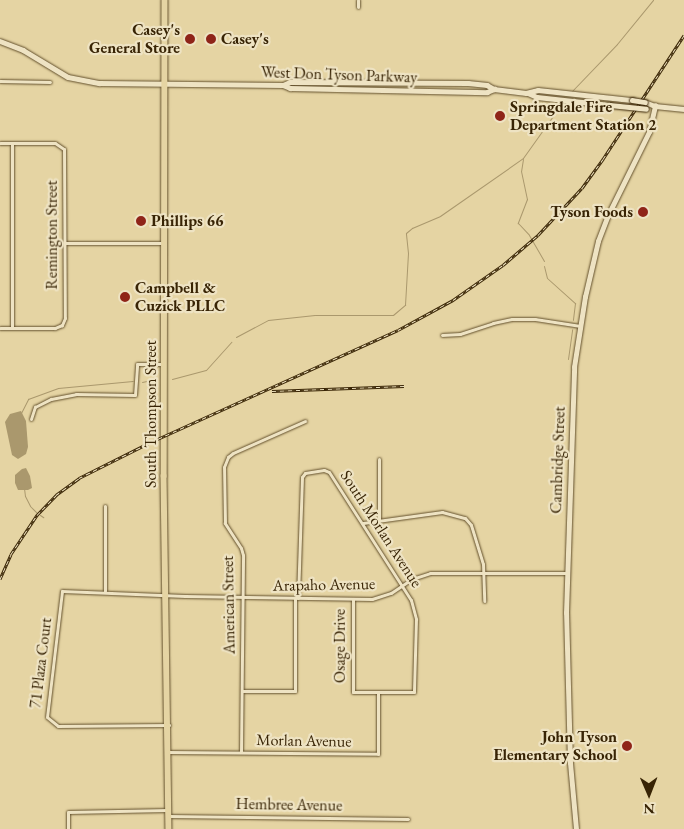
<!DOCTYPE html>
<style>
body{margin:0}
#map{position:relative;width:684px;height:829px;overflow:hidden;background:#e5d4a3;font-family:"EB Garamond",serif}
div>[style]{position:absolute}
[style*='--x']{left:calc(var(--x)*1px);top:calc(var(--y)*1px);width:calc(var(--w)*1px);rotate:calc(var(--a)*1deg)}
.water>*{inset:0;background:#aa986d}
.stream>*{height:1px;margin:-0.5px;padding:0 0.5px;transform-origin:0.5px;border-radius:0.5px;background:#aa986d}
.roads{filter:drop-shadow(0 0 1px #63502c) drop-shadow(0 0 1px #63502c)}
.minor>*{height:3px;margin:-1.5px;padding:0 1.5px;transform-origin:1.5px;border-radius:1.5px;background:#eee3c3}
.tertiary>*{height:4.5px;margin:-2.25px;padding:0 2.25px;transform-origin:2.25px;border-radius:2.25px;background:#eee3c3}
.secondary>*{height:4.5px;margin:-2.25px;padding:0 2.25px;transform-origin:2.25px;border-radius:2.25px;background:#eee3c3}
.trunk>*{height:5.5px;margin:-2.75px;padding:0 2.75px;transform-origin:2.75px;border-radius:2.75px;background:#e5d4a3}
.rail>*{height:3px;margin-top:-1.5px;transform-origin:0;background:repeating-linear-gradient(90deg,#eee3c3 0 4px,#382405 0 8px);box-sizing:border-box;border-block:1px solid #382405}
.bridges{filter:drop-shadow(0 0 1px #382405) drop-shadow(0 0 1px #382405)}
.secondary-bridge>*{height:4.5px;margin:-2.25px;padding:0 2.25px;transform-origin:2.25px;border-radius:2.25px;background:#eee3c3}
.dots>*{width:14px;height:14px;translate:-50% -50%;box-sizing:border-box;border:2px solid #eee3c3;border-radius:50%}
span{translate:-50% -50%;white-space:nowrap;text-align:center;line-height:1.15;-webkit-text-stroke:4.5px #eee3c3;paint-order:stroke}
.poi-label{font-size:16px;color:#382405;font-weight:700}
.right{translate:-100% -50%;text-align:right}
.left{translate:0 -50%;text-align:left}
.street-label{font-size:16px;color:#382405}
.north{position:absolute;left:624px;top:769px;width:50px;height:50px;-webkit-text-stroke:4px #eee3c3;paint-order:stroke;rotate:179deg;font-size:14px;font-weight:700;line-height:20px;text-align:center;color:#382405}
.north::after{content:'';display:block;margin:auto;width:18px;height:22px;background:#382405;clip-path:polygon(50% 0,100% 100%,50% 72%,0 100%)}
</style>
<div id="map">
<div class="water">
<i style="clip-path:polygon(21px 411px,26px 421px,28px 447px,26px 454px,18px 459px,12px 455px,5px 422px,10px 414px)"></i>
<i style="clip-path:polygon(26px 468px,30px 476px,32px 488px,28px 490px,18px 490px,15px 483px,15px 475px,22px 469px)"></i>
</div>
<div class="stream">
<i style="--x:572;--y:91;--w:65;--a:-46.2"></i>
<i style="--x:617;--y:44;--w:57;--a:-50.7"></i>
<i style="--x:523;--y:159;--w:12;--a:99"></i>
<i style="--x:521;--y:171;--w:29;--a:78"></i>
<i style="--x:527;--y:199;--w:26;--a:111"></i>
<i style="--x:518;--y:223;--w:16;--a:47"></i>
<i style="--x:529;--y:235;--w:30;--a:60"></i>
<i style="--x:544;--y:266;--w:12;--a:76"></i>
<i style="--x:547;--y:278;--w:38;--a:42"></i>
<i style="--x:575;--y:303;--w:17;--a:97"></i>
<i style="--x:236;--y:337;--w:36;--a:-28"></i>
<i style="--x:268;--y:320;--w:47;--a:-6.1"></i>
<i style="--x:315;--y:315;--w:78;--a:0"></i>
<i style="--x:393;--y:315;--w:16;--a:-40"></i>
<i style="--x:405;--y:305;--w:52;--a:-86.7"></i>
<i style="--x:408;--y:253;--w:20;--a:-96"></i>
<i style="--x:406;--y:233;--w:8;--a:-40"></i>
<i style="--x:412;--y:228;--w:30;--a:-23"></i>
<i style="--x:440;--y:216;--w:101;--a:-34.9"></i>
<i style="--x:523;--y:158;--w:69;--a:-54.5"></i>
<i style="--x:568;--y:359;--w:30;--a:-82"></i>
<i style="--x:172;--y:379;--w:35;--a:-15"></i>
<i style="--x:206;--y:370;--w:38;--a:-48"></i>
<i style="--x:142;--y:382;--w:14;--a:-12"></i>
<i style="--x:21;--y:413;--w:16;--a:-63"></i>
<i style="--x:28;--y:399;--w:32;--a:-20"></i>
<i style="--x:58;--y:388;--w:75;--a:-5.3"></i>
<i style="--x:24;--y:488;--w:8;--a:83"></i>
<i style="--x:25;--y:496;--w:11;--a:63"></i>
<i style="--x:30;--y:506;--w:10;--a:45"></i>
<i style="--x:40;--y:515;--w:4;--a:34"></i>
</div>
<div class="roads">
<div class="minor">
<i style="--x:358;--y:7;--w:7;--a:-90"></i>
<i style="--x:0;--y:81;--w:50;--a:1.1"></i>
<i style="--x:0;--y:143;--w:55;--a:0"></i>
<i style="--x:55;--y:143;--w:11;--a:34"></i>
<i style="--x:64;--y:149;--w:169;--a:89.7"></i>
<i style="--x:65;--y:318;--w:8;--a:113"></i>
<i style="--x:62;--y:325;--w:8;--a:157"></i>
<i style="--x:55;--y:328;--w:55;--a:180"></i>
<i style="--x:12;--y:143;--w:185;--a:90"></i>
<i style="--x:65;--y:243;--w:99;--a:0"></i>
<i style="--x:442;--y:335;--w:18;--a:-3"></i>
<i style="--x:460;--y:334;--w:35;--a:-18"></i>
<i style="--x:493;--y:323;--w:19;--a:-12"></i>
<i style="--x:512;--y:319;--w:23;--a:0"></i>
<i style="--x:535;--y:319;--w:46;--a:8.8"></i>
<i style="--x:31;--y:419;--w:13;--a:-72"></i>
<i style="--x:35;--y:407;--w:18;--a:-27"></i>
<i style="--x:51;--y:399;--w:25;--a:-11"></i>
<i style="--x:76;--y:394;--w:59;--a:1"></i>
<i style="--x:135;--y:395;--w:31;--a:-86"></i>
<i style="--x:137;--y:364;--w:27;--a:0"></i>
<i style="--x:105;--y:506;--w:85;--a:90"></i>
<i style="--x:379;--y:520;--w:61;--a:-90"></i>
<i style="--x:363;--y:523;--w:80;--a:-7.9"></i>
<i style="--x:442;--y:512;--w:24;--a:15"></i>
<i style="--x:465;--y:518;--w:9;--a:49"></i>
<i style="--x:471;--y:525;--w:41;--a:72.9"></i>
<i style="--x:483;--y:564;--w:37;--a:88"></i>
<i style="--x:298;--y:598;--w:121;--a:-88.1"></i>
<i style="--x:302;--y:477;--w:5;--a:-53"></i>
<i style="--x:305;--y:473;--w:19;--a:-9"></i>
<i style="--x:324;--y:470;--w:5;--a:22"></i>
<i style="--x:329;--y:472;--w:152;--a:57.4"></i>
<i style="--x:411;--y:600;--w:20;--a:75"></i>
<i style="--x:416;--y:619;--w:73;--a:91.6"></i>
<i style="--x:414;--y:692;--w:61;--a:180"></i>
<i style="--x:353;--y:692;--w:93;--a:-90"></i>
<i style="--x:242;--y:691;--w:53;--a:0"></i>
<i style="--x:295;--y:691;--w:93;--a:-90"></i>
<i style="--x:169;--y:725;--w:111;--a:179.5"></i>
<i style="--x:58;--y:726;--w:14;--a:-141"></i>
<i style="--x:47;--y:717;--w:127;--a:-83.2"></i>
<i style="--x:62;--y:591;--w:123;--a:2.3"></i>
<i style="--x:185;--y:596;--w:187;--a:0.9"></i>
<i style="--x:372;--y:599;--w:20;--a:-18"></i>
<i style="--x:391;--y:593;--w:25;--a:-34"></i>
<i style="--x:412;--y:579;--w:19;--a:-18"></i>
<i style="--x:430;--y:573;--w:137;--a:0"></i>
<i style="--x:169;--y:752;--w:209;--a:0.5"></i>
<i style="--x:378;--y:754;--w:61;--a:-90"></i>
<i style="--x:241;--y:752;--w:197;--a:-89.4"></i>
<i style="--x:243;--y:555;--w:7;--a:-106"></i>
<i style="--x:241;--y:548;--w:30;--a:-123"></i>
<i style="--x:225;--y:523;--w:56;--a:-91"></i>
<i style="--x:224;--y:467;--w:11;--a:-68"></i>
<i style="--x:228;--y:457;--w:6;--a:-39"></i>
<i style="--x:233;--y:453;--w:79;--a:-24"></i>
<i style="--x:169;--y:816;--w:239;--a:0.7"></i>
<i style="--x:68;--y:829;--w:17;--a:-90"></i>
<i style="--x:68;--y:812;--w:100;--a:-1.1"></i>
</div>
<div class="tertiary">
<i style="--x:576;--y:829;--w:66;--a:-95.2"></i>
<i style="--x:570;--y:763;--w:150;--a:-91.5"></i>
<i style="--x:566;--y:613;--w:246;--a:-88.1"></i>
<i style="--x:574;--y:367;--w:71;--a:-81.1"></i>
<i style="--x:585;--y:297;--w:57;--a:-76.9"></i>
<i style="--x:598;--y:241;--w:26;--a:-69"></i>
<i style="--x:607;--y:217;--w:95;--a:-63.7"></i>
<i style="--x:649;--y:132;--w:27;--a:-77"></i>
</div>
<div class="secondary">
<i style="--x:0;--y:41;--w:25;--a:21"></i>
<i style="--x:23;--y:50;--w:52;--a:31"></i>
<i style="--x:68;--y:77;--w:32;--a:11"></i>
<i style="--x:99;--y:83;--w:184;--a:0.6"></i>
<i style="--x:283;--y:85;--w:8;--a:23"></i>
<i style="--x:290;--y:88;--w:197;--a:1.2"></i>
<i style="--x:487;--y:92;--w:8;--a:-23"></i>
<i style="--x:494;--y:89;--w:32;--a:7"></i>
<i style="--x:526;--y:93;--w:12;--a:-14"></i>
<i style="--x:538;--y:90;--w:95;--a:6.1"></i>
<i style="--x:283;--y:85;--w:8;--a:-23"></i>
<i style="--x:290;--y:82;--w:178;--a:0.3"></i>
<i style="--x:468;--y:83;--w:19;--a:6"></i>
<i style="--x:487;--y:85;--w:8;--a:30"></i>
<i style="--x:528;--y:93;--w:10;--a:24"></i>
<i style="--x:537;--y:97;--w:73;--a:6.3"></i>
<i style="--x:645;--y:102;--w:11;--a:22"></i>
<i style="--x:655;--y:106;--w:29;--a:6"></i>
</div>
<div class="trunk">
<i style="--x:165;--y:0;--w:476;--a:90.1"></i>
<i style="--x:164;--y:476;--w:353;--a:89.2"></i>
</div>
</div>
<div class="rail">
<i style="--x:272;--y:391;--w:132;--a:-2.2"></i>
<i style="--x:0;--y:579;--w:27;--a:-66"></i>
<i style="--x:11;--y:554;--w:47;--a:-56.3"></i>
<i style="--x:37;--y:515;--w:28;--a:-46"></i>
<i style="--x:56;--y:495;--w:29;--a:-36"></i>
<i style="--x:79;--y:478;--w:80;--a:-26.6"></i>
<i style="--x:151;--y:442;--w:271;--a:-24.4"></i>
<i style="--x:398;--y:330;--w:63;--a:-28.6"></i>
<i style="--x:453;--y:300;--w:61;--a:-35"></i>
<i style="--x:503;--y:265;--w:46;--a:-40.6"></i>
<i style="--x:538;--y:235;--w:64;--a:-46.9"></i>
<i style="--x:582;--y:188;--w:36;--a:-54"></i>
<i style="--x:603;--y:159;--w:148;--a:-56.8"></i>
</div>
<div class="bridges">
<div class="secondary-bridge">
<i style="--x:632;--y:100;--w:13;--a:9"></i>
<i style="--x:610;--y:105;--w:36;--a:6"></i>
</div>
</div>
<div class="dots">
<i style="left:190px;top:39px;background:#8f2418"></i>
<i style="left:211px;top:39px;background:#8f2418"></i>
<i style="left:500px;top:116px;background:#8f2418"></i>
<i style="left:643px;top:212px;background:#8f2418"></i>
<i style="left:141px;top:221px;background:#8f2418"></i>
<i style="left:125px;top:297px;background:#8f2418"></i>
<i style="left:627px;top:746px;background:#8f2418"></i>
</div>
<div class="poi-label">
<span class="right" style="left:180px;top:39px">Casey's<br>General Store</span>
<span class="left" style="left:221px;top:39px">Casey's</span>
<span class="left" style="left:510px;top:116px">Springdale Fire<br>Department Station 2</span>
<span class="right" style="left:633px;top:212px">Tyson Foods</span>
<span class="left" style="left:151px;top:221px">Phillips 66</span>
<span class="left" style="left:135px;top:297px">Campbell &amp;<br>Cuzick PLLC</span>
<span class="right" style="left:617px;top:746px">John Tyson<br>Elementary School</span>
</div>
<div class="street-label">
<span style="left:339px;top:75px;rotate:2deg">West Don Tyson Parkway</span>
<span style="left:52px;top:235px;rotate:-90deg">Remington Street</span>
<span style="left:151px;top:414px;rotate:-90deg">South Thompson Street</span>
<span style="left:558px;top:460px;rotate:-88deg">Cambridge Street</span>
<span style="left:381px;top:529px;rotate:57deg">South Morlan Avenue</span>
<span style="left:324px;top:585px;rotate:-1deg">Arapaho Avenue</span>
<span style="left:229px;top:605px;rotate:-91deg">American Street</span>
<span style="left:340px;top:646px;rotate:-90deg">Osage Drive</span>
<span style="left:41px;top:663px;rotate:-83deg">71 Plaza Court</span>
<span style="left:304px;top:741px;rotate:1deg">Morlan Avenue</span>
<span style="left:289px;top:805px;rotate:1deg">Hembree Avenue</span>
</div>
<div class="north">N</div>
</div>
